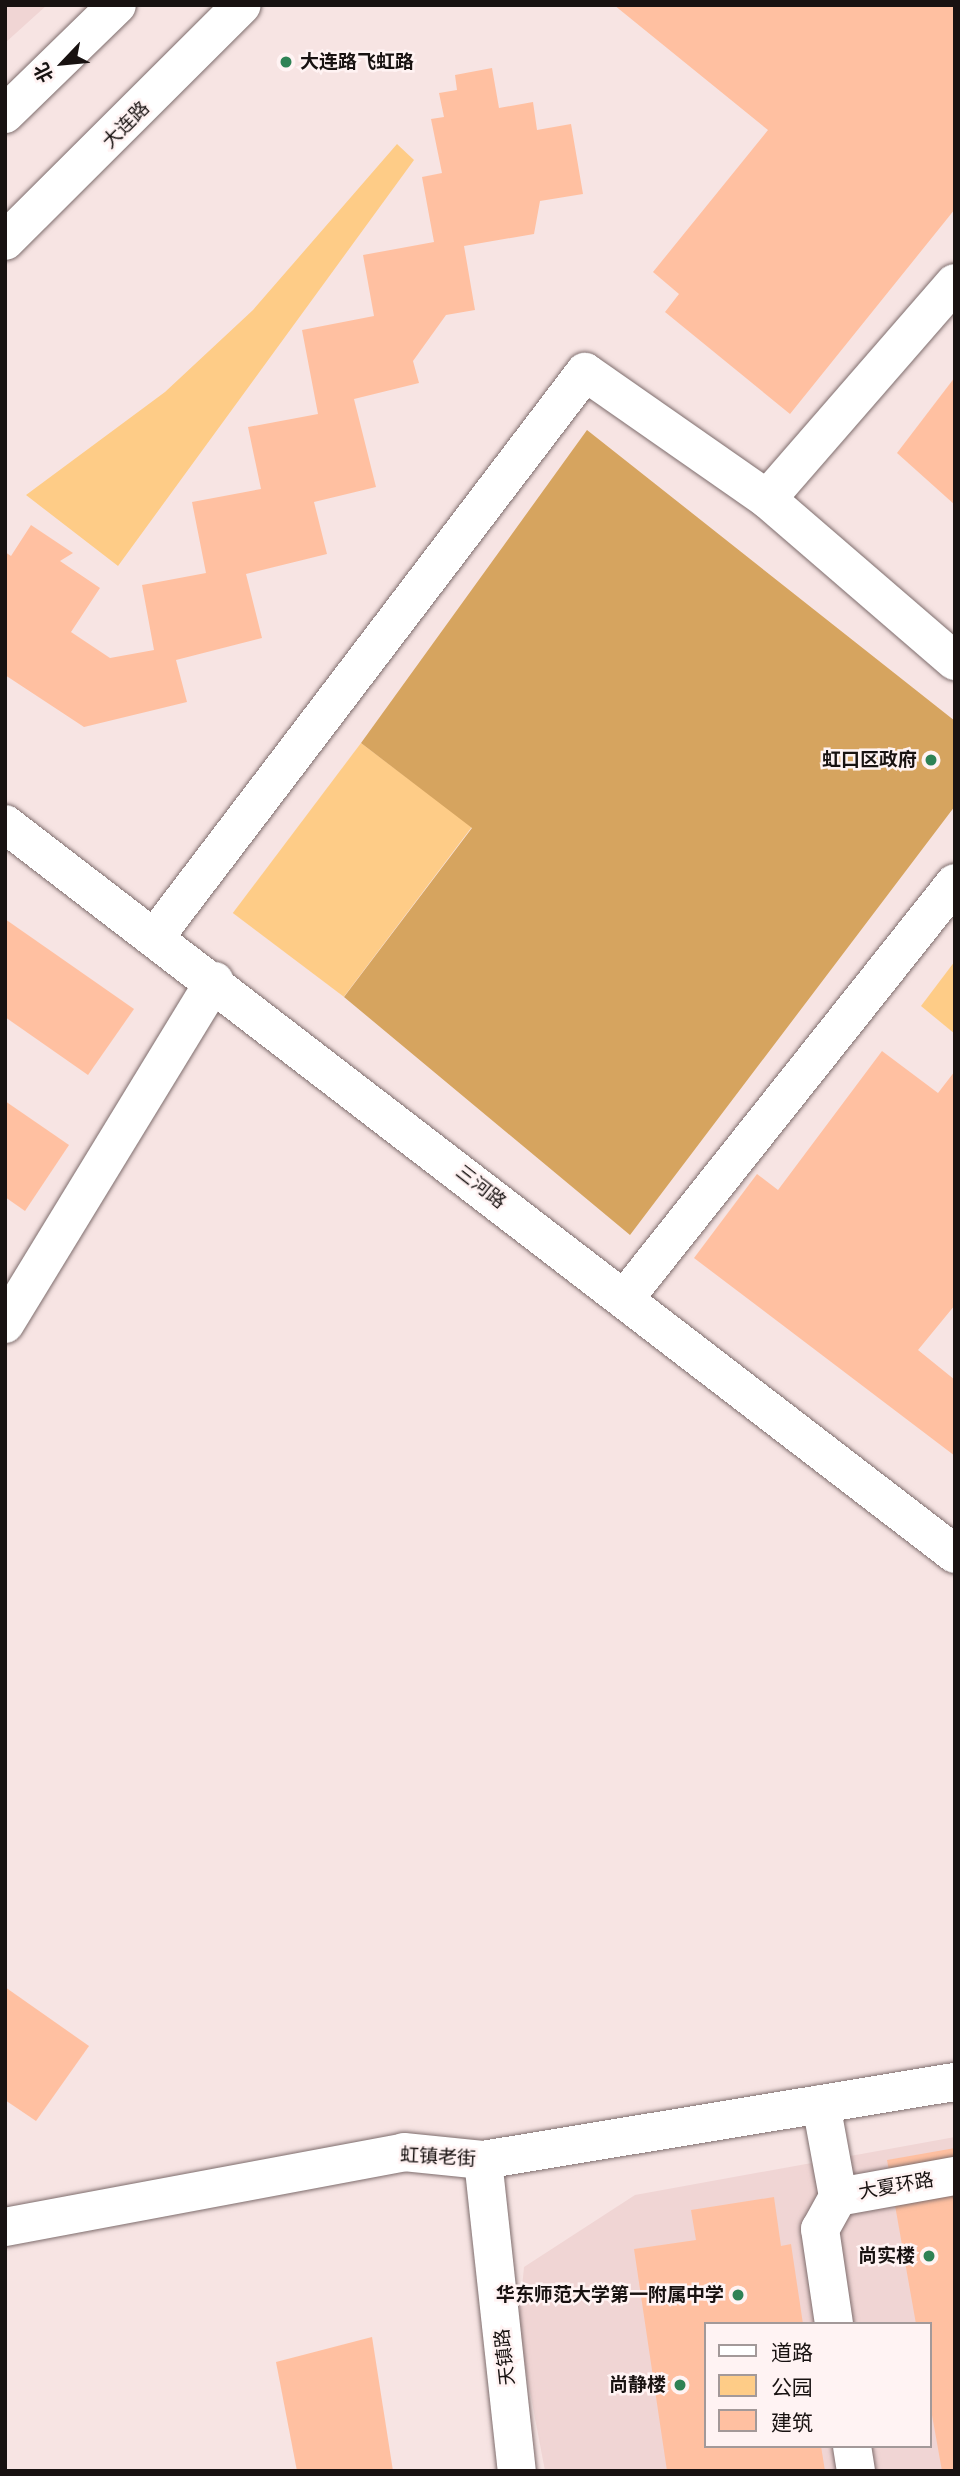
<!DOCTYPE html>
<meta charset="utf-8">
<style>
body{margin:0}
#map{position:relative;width:960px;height:2476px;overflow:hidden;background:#f7e4e3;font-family:"Fira Sans Condensed","Noto Sans SC",sans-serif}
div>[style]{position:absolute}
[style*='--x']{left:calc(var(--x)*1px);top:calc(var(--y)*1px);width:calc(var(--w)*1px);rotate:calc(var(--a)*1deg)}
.built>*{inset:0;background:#f0d5d4}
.green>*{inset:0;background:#fecc87;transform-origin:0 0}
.forest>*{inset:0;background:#d6a45f}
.building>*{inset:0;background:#ffc0a1}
.roads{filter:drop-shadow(0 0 2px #7e6d6d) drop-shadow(0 0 2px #7e6d6d)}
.minor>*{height:38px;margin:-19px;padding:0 19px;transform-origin:19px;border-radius:19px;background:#fff}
.major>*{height:38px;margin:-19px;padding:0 19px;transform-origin:19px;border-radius:19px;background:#fff}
.dots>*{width:19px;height:19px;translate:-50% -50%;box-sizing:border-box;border:4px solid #fff3f3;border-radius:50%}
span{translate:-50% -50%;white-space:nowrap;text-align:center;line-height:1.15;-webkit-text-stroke:5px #fff3f3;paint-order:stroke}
.poi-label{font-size:19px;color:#181211;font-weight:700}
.left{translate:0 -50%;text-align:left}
.right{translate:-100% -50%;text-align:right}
.street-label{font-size:19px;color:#181211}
.frame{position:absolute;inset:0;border:7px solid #181211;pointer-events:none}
.legend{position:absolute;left:704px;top:2322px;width:228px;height:126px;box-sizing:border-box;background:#fff3f3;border:2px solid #a39999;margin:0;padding:9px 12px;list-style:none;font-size:21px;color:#181211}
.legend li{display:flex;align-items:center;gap:14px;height:35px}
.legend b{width:35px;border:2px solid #a39999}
.north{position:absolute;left:28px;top:28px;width:70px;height:70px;-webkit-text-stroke:5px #fff3f3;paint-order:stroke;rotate:244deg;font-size:19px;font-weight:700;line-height:28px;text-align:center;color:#181211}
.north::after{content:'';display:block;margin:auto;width:24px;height:32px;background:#181211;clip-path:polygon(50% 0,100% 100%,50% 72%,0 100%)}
</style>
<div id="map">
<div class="built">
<i style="clip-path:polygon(5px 5px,47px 5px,5px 43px)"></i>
<i style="clip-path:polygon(evenodd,955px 2137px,955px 2471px,545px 2471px,518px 2328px,524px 2267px,635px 2195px,955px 2137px,706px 2324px,930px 2324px,930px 2446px,706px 2446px,706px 2324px)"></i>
</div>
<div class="green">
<i style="clip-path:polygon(397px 144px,414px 160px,118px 566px,26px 495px,165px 392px,253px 310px)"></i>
<i style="left:361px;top:743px;width:139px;height:213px;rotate:37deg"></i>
<i style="clip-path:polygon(955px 961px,955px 1034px,921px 1006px)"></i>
</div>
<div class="forest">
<i style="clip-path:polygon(587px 430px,955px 721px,955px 806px,630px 1235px,344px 997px,472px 828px,361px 743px)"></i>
</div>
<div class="building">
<i style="clip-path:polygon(614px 5px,955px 5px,955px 209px,790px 414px,665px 312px,679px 294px,653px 272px,768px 130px)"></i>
<i style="clip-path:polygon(492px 68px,499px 108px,533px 102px,537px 130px,571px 124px,583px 194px,540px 201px,534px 234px,464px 246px,475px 310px,446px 315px,413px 361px,419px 383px,354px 399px,376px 487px,314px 502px,327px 554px,246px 574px,262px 638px,176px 660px,187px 702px,84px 727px,5px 675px,5px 552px,11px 556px,31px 525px,73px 553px,60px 561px,100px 588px,71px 632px,110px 658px,154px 650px,142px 585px,206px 573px,192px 502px,261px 489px,248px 427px,318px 414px,302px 330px,374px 316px,363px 255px,434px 242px,422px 177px,442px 173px,431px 119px,444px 117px,439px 93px,457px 90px,455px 75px)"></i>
<i style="clip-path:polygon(955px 377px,955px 505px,897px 453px)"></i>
<i style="clip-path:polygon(5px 919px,134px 1009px,88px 1075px,5px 1017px)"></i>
<i style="clip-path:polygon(882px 1051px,938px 1093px,955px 1071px,955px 1305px,918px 1350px,955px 1380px,955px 1456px,694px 1258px,757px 1174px,778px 1190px)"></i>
<i style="clip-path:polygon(5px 1101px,69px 1145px,25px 1211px,5px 1197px)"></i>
<i style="clip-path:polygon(5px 1987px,89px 2046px,36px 2121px,5px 2100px)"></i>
<i style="clip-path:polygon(955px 2148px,955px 2471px,942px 2471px,930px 2404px,930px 2324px,916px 2324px,887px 2160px)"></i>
<i style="clip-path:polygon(774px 2197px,781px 2246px,791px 2244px,803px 2324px,706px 2324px,706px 2446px,821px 2446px,825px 2471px,667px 2471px,634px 2249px,696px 2240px,691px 2210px)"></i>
<i style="clip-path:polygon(372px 2337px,393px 2471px,297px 2471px,276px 2362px)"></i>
</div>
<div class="roads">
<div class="minor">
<i style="--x:767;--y:499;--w:286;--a:-49"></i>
<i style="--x:5;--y:824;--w:1198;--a:37.54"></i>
<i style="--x:155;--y:937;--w:710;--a:-52.73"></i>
<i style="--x:585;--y:372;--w:222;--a:34.9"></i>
<i style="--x:767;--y:499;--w:248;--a:40.8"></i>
<i style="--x:625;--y:1298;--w:530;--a:-51.51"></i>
<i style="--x:5;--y:1324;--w:402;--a:-58.6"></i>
<i style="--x:821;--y:2104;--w:95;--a:79.6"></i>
<i style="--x:838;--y:2197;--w:37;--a:119"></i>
<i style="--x:820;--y:2229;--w:96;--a:81.6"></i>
<i style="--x:483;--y:2160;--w:313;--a:83.8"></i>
<i style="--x:838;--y:2197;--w:119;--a:-10.2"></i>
<i style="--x:5;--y:2227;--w:406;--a:-10.6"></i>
<i style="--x:404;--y:2152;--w:79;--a:5.8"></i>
<i style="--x:483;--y:2160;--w:478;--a:-9.4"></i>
<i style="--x:852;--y:2446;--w:25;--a:81"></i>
</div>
<div class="major">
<i style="--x:5;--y:114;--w:156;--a:-44.2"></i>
<i style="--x:5;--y:241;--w:334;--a:-44.9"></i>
</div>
</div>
<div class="dots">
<i style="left:286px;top:62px;background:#2e8255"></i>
<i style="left:931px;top:760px;background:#2e8255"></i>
<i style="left:929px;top:2256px;background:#2e8255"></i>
<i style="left:738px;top:2295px;background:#2e8255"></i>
<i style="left:680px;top:2385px;background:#2e8255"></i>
</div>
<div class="poi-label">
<span class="left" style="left:300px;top:62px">大连路飞虹路</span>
<span class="right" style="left:917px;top:760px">虹口区政府</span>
<span class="right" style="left:915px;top:2256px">尚实楼</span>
<span class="right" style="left:724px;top:2295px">华东师范大学第一附属中学</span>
<span class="right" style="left:666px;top:2385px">尚静楼</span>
</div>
<div class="street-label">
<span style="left:126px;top:125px;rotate:-45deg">大连路</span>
<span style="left:481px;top:1187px;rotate:38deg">三河路</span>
<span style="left:438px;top:2157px;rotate:3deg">虹镇老街</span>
<span style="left:896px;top:2186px;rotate:-10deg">大夏环路</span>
<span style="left:505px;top:2357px;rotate:-96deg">天镇路</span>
</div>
<div class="frame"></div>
<ul class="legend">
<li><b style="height:9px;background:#fff"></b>道路</li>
<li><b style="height:19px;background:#fecc87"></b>公园</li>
<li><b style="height:19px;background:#ffc0a1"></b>建筑</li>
</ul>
<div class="north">北</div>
</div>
